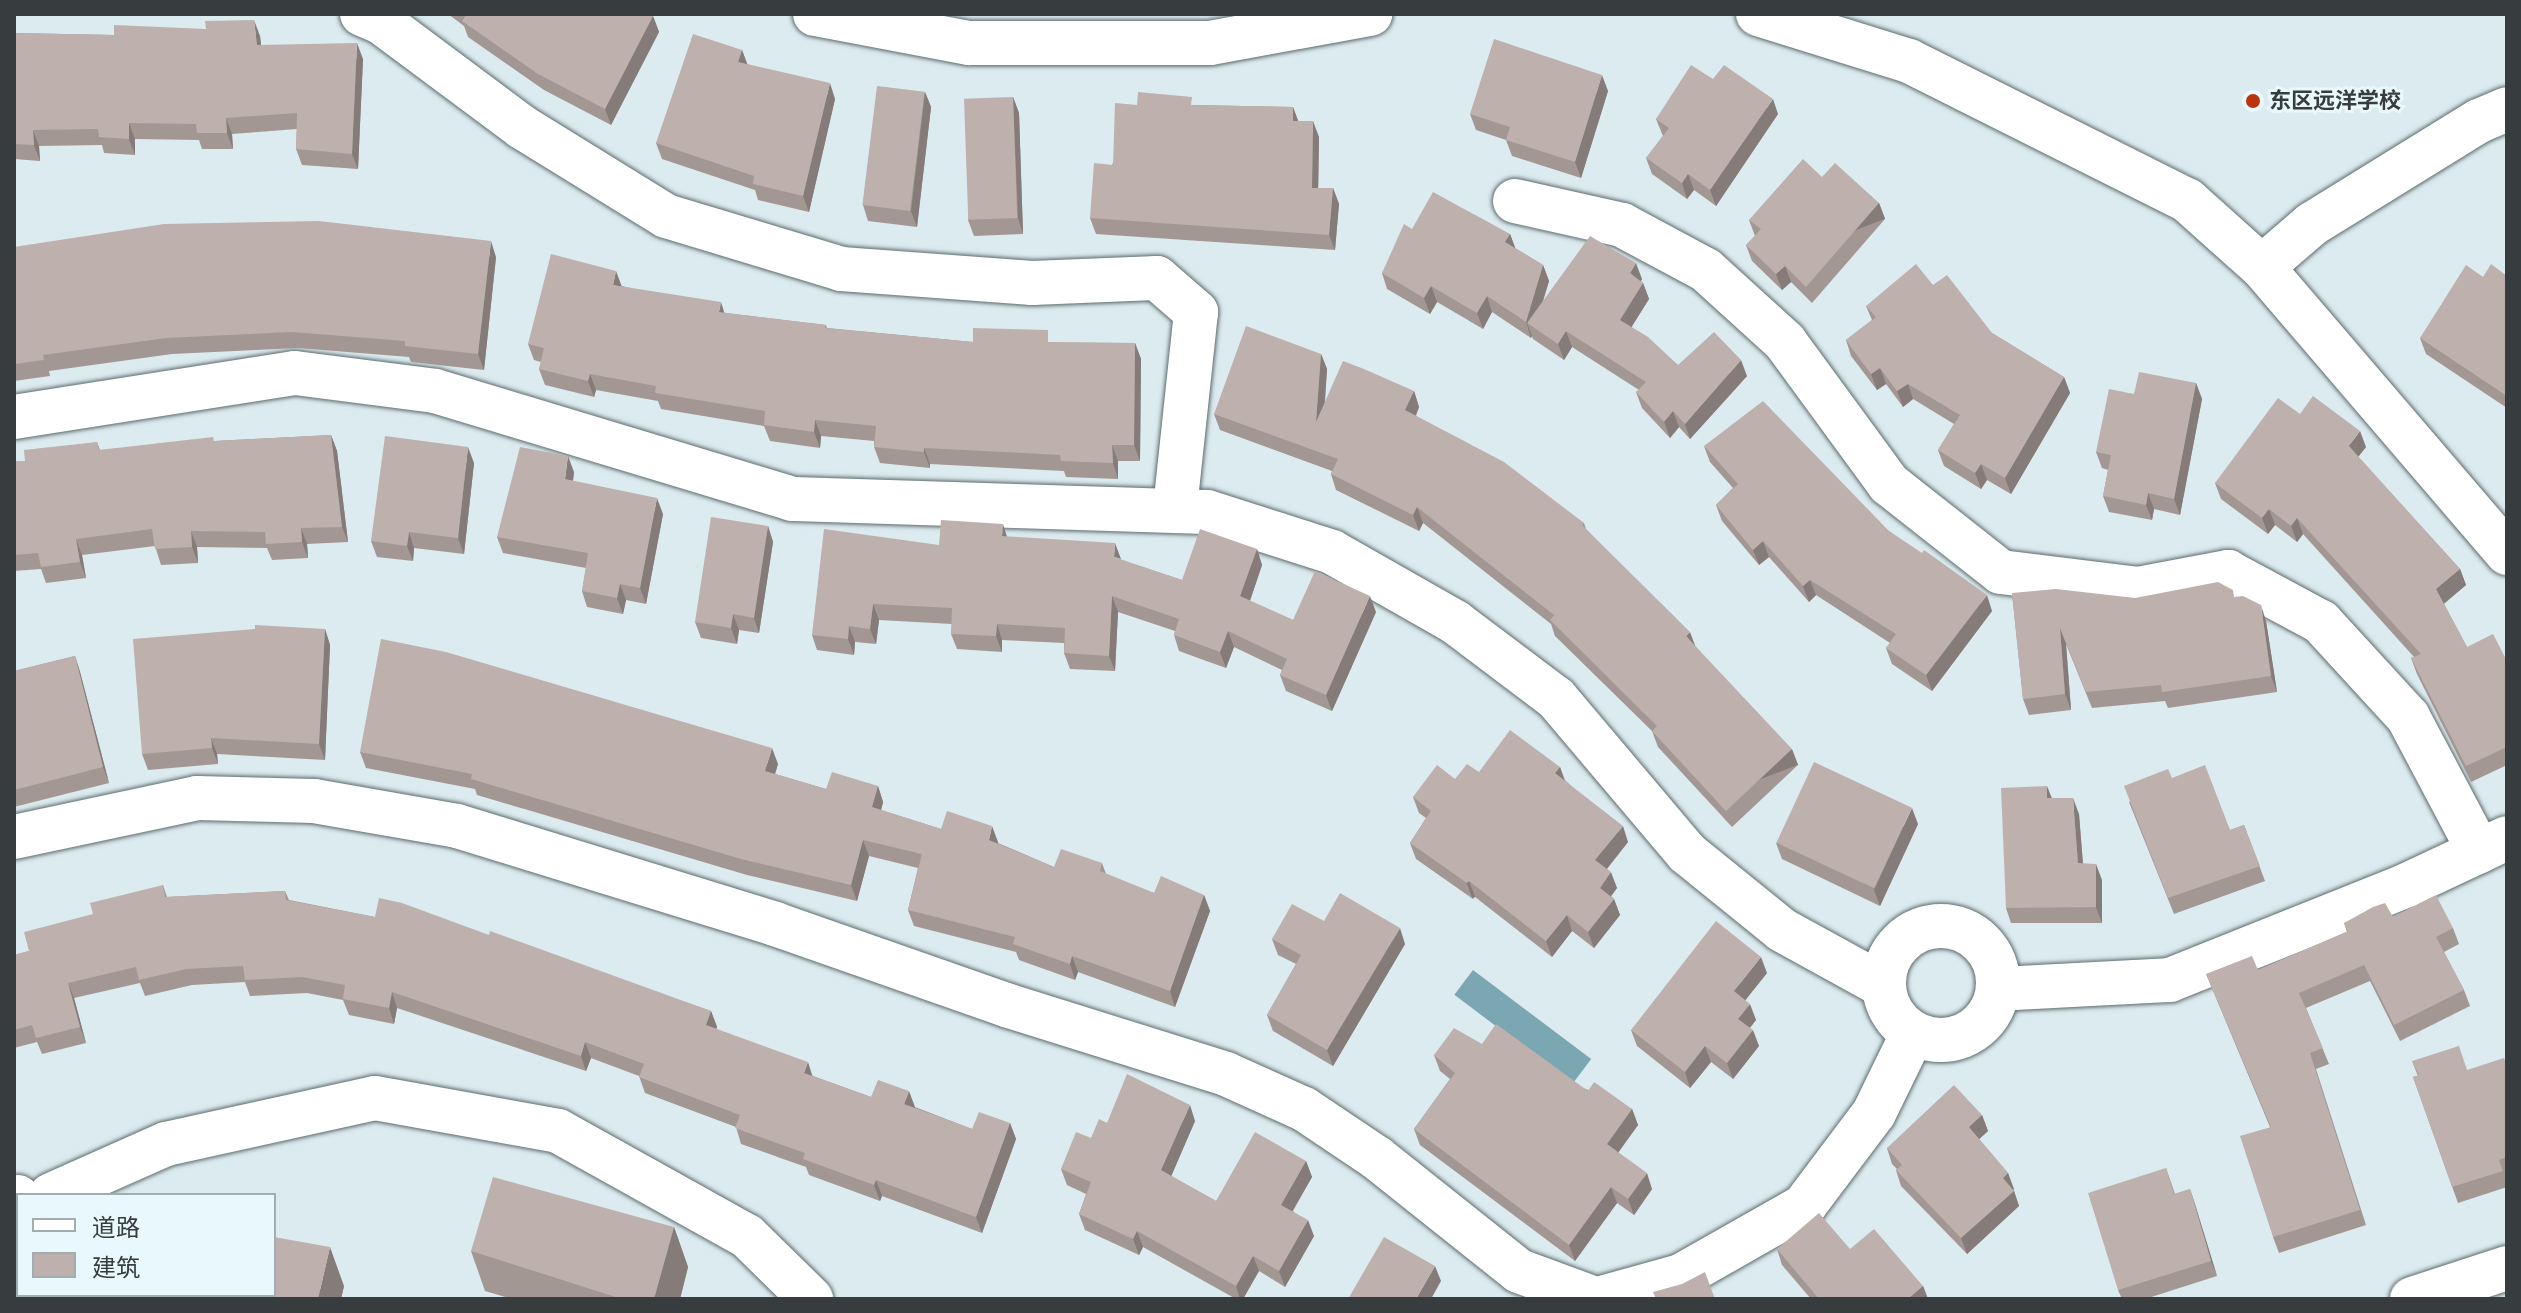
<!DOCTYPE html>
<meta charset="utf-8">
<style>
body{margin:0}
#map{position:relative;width:2521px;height:1313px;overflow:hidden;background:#dcebef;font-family:"Roboto Serif","Noto Sans SC",serif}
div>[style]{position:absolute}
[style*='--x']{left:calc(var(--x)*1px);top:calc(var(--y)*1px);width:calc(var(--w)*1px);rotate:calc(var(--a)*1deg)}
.water>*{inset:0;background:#7ba7b3;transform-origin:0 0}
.roads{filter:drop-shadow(0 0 2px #5d6b6e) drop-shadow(0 0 2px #5d6b6e)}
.street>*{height:44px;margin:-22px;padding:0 22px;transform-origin:22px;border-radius:22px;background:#fff}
.street>.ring{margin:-22px;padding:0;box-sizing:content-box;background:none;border:44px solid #fff;border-radius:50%}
.secondary>*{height:44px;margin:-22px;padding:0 22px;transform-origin:22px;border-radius:22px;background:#fff}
.wall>*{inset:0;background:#a39794}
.shaded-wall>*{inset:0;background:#857b78;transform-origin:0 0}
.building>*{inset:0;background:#beb0ac;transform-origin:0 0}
.dots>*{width:22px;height:22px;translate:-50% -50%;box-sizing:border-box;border:4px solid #e9f8fd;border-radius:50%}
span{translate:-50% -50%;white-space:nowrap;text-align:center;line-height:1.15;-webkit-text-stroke:6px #e9f8fd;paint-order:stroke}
.poi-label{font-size:22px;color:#373d3f;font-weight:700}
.left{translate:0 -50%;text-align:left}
.frame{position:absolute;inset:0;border:16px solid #373d3f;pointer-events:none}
.legend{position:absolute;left:16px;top:1193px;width:260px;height:104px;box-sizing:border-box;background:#e9f8fd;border:2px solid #a2adb1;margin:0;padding:10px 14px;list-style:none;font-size:24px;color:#373d3f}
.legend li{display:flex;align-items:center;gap:16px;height:40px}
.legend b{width:40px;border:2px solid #a2adb1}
</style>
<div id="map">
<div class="water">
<i style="left:1473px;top:970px;width:148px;height:31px;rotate:37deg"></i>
</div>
<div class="roads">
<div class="street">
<i style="--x:362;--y:14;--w:21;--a:23"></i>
<i style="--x:381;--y:22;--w:176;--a:36.7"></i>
<i style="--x:522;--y:127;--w:169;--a:31.7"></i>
<i style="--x:666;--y:216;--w:183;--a:16.8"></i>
<i style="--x:841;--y:269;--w:192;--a:4.2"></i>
<i style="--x:1032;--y:283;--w:125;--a:-2.3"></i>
<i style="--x:1157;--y:278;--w:52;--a:41.1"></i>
<i style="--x:1196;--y:312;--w:199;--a:96.1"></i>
<i style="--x:815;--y:14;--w:157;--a:10.7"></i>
<i style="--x:969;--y:43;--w:241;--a:0"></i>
<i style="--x:1210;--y:43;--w:163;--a:-10.3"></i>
<i style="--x:1758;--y:14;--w:158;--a:17.3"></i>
<i style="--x:1909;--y:61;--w:311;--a:26.6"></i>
<i style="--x:2187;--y:200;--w:101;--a:41.8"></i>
<i style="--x:2262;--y:267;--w:66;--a:-40.7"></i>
<i style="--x:2312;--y:224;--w:196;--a:-31.7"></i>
<i style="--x:2479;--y:121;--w:30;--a:-23"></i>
<i style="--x:1515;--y:201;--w:110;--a:12.6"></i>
<i style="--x:1622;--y:225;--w:95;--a:28.2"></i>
<i style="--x:1706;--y:270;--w:107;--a:42.3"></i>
<i style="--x:1785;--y:342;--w:176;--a:53.8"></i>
<i style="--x:1889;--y:484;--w:142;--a:38.2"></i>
<i style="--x:2001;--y:572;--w:137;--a:7.1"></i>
<i style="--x:2137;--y:589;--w:93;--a:-10.6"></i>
<i style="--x:2228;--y:572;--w:106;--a:28.3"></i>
<i style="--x:2321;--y:622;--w:129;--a:47.5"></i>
<i style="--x:2408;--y:717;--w:152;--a:62.1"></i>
<i style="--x:2262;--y:267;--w:377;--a:49.4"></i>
<i style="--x:14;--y:417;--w:284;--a:-8.9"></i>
<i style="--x:295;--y:373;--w:141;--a:7.3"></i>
<i style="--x:435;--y:391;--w:373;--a:16.8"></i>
<i style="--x:792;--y:499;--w:415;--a:1.8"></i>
<i style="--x:1207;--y:512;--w:131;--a:17.7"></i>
<i style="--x:1332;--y:552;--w:142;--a:29.6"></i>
<i style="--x:1455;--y:622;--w:126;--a:37"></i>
<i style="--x:1556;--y:698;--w:203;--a:49.8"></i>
<i style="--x:1687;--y:853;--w:122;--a:39"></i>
<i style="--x:1782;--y:930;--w:116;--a:28.8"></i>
<i style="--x:14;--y:837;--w:187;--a:-12"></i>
<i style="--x:197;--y:798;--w:117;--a:1.5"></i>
<i style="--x:314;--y:801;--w:145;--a:9.9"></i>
<i style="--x:457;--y:826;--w:333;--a:17.1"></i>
<i style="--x:775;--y:924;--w:245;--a:19.3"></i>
<i style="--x:1006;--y:1005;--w:231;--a:17.4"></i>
<i style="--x:1226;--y:1074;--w:85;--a:24.2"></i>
<i style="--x:1304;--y:1109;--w:88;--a:33.9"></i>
<i style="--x:1377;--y:1158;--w:181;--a:38.5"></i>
<i style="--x:1519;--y:1271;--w:81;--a:20.2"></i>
<i class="ring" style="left:1884px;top:926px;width:70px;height:70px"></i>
<i style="--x:1998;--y:989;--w:172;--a:-3"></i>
<i style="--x:2170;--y:980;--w:255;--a:-21.8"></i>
<i style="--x:2407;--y:885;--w:110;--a:-25.2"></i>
<i style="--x:51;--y:1195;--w:126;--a:-23.9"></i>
<i style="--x:166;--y:1144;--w:214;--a:-12.4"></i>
<i style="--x:375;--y:1098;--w:186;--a:10.2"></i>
<i style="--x:558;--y:1131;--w:216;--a:29.1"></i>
<i style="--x:747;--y:1236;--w:90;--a:44.5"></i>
<i style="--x:14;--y:1198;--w:4;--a:-14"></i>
<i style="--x:1598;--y:1299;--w:86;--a:-15.5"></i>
<i style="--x:1681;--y:1276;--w:142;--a:-29.6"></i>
<i style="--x:1804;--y:1206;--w:116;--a:-53"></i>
<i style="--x:1874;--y:1113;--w:89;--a:-64"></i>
</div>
<div class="secondary">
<i style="--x:2412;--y:1299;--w:100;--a:-18.1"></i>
</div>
</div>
<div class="wall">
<i style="clip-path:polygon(448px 14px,649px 14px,653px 16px,659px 32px,611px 125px,544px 90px,468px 37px,464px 26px)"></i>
<i style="clip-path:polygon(14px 33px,114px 35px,260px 36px,261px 45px,363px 59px,358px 169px,302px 165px,296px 149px,297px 129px,232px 134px,233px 149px,202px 149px,199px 140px,135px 139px,135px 155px,104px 153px,102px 145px,39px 146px,40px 161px,14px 159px)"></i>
<i style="clip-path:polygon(742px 50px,747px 64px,835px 99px,809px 212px,758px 200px,755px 190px,662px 159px,656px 143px)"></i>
<i style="clip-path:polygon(1713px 79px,1778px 114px,1716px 206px,1694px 190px,1687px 199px,1652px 174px,1646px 158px,1663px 136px,1656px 119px)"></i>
<i style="clip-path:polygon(1608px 91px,1581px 178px,1512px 156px,1506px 140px,1476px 130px,1470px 114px)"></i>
<i style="clip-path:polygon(925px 92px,931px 107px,917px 227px,868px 221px,863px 205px)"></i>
<i style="clip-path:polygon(1013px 97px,1019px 113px,1023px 234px,974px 236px,968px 220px)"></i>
<i style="clip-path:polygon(1137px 105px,1195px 105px,1293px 107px,1298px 121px,1319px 137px,1318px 188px,1333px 188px,1339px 204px,1335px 250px,1096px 234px,1090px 218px)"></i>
<i style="clip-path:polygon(1822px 177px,1879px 203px,1885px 219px,1812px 303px,1791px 282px,1782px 290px,1752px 261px,1746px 245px,1755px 236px,1749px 220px)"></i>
<i style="clip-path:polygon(1412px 229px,1510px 234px,1515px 248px,1543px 265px,1549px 281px,1543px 302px,1642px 279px,1641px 281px,1643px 283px,1649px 299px,1631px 327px,1678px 365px,1747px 376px,1690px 439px,1679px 427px,1670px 438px,1642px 408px,1636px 392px,1639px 390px,1572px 347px,1564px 360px,1533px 339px,1532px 336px,1531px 338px,1492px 312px,1483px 329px,1437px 302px,1430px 314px,1387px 289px,1382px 273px)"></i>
<i style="clip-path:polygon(14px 247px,496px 257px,484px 370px,411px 362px,409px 357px,298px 348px,172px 354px,49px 371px,50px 376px,14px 381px)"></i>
<i style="clip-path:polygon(2507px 276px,2507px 408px,2426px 354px,2420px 338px)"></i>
<i style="clip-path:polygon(1933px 285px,1992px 333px,2064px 377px,2070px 393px,2011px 494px,1987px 480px,1981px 489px,1944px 466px,1938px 450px,1954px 424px,1913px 399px,1903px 407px,1886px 384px,1877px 390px,1851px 356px,1846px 340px,1872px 320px,1866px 306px)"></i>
<i style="clip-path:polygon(622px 286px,725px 313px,826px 325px,827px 328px,973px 342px,1135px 343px,1141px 359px,1140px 461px,1118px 461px,1118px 479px,1066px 477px,1064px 471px,930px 464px,930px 468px,880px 463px,874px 447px,874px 441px,821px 436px,820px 448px,770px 441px,764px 426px,661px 409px,658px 401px,596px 390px,594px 397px,545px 385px,539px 369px,541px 362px,534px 360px,528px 344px)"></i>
<i style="clip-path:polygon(1321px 354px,1327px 369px,1325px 403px,1414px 391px,1419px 407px,1416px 416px,1584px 523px,1586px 529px,1696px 647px,1798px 765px,1732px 827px,1658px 747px,1652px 731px,1555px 636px,1551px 624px,1423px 523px,1419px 531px,1336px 490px,1331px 474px,1332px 471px,1220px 430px,1214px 414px)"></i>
<i style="clip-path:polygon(2196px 383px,2202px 399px,2180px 515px,2154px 509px,2152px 520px,2109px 512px,2103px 496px,2108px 470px,2102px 468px,2096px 452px,2134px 394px)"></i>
<i style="clip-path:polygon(2300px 414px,2366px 447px,2358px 457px,2460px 569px,2466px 585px,2444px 604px,2467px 647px,2507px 661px,2507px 765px,2471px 782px,2417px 674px,2411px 658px,2414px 657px,2303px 534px,2297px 542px,2275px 525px,2268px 534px,2221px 499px,2215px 483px)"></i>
<i style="clip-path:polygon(331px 435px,337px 451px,348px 542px,307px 544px,308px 558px,272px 560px,267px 548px,197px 547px,198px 563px,161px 565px,155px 546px,82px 555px,86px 578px,46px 583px,41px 569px,14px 571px,14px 461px,25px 461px,97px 442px,100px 450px,215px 441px)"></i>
<i style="clip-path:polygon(1704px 446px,1889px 531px,1992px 611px,1932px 691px,1892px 664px,1886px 648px,1890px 643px,1816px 595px,1809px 602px,1769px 557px,1759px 565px,1722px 521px,1716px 505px,1733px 488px,1710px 462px)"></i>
<i style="clip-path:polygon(474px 463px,464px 554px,414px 548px,413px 561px,377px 557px,371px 541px)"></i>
<i style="clip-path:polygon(574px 472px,573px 481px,663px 514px,646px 604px,626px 600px,623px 614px,587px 607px,582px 591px,586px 568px,503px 553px,497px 537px)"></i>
<i style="clip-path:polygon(768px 526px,773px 542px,759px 633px,739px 630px,737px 644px,701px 638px,695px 622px)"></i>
<i style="clip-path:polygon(1007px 537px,1121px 560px,1182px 580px,1257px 549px,1262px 565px,1250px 601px,1293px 620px,1376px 612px,1332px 711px,1286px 691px,1280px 675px,1282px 670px,1234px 647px,1226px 668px,1179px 651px,1174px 635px,1175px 631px,1118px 612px,1115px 671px,1070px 669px,1064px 653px,1064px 643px,1002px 640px,1002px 652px,957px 649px,951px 634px,952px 624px,879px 620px,876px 644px,855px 642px,854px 655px,817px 650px,812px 635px,939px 545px)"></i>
<i style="clip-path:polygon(2012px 593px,2135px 598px,2235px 597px,2266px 621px,2277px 692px,2168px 708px,2165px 701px,2092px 708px,2066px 644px,2071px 710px,2029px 715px,2023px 699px)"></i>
<i style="clip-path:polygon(325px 629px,330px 645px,325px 760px,217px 754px,218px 764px,148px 770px,142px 754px)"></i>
<i style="clip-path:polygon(75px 656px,80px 672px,109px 783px,14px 807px,14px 671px)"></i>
<i style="clip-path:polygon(360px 752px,778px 764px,775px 774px,826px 789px,878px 786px,883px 802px,881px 810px,941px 829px,998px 842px,998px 843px,1054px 867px,1102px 863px,1106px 874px,1154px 893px,1204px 895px,1210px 911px,1175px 1007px,1078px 972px,1075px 980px,1019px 960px,1016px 952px,914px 926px,908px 910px,918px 868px,869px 856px,857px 901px,747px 875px,477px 795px,475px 789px,366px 768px)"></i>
<i style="clip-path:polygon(1560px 767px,1565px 780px,1628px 842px,1607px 869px,1617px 888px,1611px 896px,1614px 899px,1620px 915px,1594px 948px,1572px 931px,1552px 957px,1475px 897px,1473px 899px,1416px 859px,1410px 843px,1426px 818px,1419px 813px,1413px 797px,1455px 779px,1479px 772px)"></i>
<i style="clip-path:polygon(2172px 778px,2230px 830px,2244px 825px,2265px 881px,2174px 914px,2129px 802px)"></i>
<i style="clip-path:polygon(2052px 798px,2079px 814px,2083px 863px,2102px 880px,2102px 923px,2011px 923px,2006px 908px)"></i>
<i style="clip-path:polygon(1918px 824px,1880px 906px,1782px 859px,1776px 843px)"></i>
<i style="clip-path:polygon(163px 885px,167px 897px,285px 891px,289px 900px,375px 917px,489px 935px,711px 1011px,717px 1027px,716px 1029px,813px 1076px,871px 1097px,915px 1107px,972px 1129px,1010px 1123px,1016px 1139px,982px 1233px,882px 1196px,880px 1201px,809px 1175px,806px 1167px,741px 1144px,736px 1127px,645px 1093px,639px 1076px,591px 1058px,586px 1071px,397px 1008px,394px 1024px,349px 1015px,343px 1000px,307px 993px,250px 996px,245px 982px,192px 985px,145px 996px,140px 983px,74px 998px,86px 1043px,42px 1054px,37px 1042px,14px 1048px,14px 955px,29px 951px)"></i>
<i style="clip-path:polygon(2393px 917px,2453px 928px,2459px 944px,2444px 952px,2464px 990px,2470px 1006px,2400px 1041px,2370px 981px,2306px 1008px,2329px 1064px,2316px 1069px,2366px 1225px,2279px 1253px,2273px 1237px,2270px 1127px,2206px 974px,2258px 970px,2347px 932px,2344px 923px)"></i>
<i style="clip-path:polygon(1324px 921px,1405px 944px,1333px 1066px,1273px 1031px,1267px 1015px,1296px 964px,1278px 955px,1272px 939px)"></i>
<i style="clip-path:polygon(1767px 973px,1745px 1000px,1756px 1020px,1750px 1028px,1759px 1046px,1733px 1079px,1711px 1062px,1690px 1088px,1637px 1046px,1631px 1030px)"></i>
<i style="clip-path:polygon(1482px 1044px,1632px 1109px,1638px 1125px,1618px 1152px,1652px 1189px,1634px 1215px,1617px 1203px,1575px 1261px,1420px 1145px,1414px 1129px,1450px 1079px,1440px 1071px,1434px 1055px)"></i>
<i style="clip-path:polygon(2412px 1061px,2468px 1070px,2507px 1066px,2507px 1175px,2505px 1176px,2507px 1187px,2458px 1203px,2413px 1077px,2418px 1076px)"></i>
<i style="clip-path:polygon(1982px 1115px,1988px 1131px,1979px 1139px,2008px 1173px,2019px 1206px,1967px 1254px,1901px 1186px,1896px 1170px,1897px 1169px,1892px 1164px,1887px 1148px)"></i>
<i style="clip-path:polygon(1195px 1121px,1171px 1176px,1216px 1201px,1306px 1161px,1312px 1177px,1293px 1211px,1314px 1236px,1285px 1287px,1259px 1271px,1243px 1299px,1236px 1299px,1143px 1247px,1139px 1255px,1085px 1230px,1079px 1214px,1086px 1194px,1067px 1185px,1061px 1169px,1091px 1138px,1107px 1123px)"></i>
<i style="clip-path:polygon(2166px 1168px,2175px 1194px,2190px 1189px,2217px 1276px,2145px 1299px,2122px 1299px,2118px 1290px)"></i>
<i style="clip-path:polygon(674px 1227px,688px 1267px,680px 1299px,512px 1299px,485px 1291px,471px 1251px)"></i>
<i style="clip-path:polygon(1777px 1249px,1850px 1249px,1923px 1286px,1928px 1299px,1811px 1299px,1782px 1265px)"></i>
<i style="clip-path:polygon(344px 1286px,341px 1299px,125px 1299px,123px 1295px,274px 1295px)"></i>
</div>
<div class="shaded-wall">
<i style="clip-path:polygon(653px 16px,659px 32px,611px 125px,605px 109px)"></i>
<i style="clip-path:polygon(254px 20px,260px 36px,263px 61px,257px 45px)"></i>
<i style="clip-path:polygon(357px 43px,363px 59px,358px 169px,352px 154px)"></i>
<i style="clip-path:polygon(742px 50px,748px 66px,738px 62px)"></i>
<i style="clip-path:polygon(1602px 75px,1608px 91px,1581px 178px,1575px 162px)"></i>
<i style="clip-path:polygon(830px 83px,835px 99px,809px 212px,803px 196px)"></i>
<i style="clip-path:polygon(925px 92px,931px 107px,917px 227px,911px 211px)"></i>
<i style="clip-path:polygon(1013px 97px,1019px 113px,1023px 234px,1018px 218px)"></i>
<i style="clip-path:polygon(1773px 99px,1778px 114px,1716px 206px,1710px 190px)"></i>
<i style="clip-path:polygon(1293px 107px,1299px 123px,1293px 121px)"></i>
<i style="clip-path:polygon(226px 118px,232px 134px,233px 149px,227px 133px)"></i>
<i style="clip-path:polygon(1313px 121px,1319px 137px,1318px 204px,1312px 188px)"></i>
<i style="clip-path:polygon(129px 123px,135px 139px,135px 155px,129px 139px)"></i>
<i style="clip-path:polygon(33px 130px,39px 146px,40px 161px,34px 145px)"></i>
<i style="clip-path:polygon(1688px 174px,1694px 190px,1687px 199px,1682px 183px)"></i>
<i style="clip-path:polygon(1333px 188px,1339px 204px,1335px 250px,1329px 235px)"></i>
<i style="left:1879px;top:203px;width:17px;height:111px;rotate:69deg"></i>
<i style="clip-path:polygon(1510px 234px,1516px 250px,1505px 242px)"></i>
<i style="clip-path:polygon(491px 241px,496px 257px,484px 370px,478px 354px)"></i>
<i style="clip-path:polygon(1636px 263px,1642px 279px,1636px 289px,1630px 273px)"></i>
<i style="clip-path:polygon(1543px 265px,1549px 281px,1534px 328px,1527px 323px,1532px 336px,1531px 338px,1526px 322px)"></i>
<i style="clip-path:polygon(1785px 266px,1791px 282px,1782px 290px,1776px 274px)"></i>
<i style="clip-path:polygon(616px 271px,622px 287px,613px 285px)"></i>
<i style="clip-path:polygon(1643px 283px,1649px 299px,1626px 336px,1620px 320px)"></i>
<i style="clip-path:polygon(1431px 286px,1437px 302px,1430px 314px,1424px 298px)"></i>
<i style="clip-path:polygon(1487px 296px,1492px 312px,1483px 329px,1477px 313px)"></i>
<i style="clip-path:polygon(721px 302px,726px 318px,719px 312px)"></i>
<i style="clip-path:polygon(1566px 331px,1572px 347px,1564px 360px,1558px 344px)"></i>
<i style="clip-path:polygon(1135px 343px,1141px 359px,1140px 461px,1134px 445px)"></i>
<i style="clip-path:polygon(1321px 354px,1327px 369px,1322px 438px,1316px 422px)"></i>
<i style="clip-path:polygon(1741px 360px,1747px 376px,1690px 439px,1685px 424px)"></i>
<i style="clip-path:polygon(1880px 368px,1886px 384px,1877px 390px,1871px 374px)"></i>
<i style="clip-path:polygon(590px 374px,596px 390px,594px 397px,588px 381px)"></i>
<i style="clip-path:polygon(2064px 377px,2070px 393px,2011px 494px,2005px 478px)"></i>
<i style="clip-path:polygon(2196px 383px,2202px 399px,2180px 515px,2174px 499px)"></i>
<i style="clip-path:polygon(1908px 384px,1913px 399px,1903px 407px,1897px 391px)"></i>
<i style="clip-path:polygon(1414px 391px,1419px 407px,1411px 426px,1405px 410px)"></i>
<i style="clip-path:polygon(1673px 411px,1679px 427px,1670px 438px,1664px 422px)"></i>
<i style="clip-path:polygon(815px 420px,821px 436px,820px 448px,814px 432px)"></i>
<i style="clip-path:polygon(2360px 431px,2366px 447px,2354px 462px,2349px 446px)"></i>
<i style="clip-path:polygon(331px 435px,337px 451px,348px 542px,342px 527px)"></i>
<i style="clip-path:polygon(1112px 445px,1118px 461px,1118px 479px,1113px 463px)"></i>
<i style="clip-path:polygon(468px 447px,474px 463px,464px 554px,458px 538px)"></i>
<i style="clip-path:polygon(924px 448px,930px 464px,930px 468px,924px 452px)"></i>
<i style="clip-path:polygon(568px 456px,574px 472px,571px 495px,565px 479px)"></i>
<i style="clip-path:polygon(1981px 464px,1987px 480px,1981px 489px,1975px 473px)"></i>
<i style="clip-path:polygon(2148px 493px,2154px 509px,2152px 520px,2146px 505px)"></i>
<i style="clip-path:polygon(657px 498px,663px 514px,646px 604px,640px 588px)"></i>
<i style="clip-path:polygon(1417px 507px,1423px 523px,1419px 531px,1413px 515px)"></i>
<i style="clip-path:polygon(2269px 509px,2275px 525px,2268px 534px,2262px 518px)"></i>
<i style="clip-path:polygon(2297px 518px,2303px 534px,2297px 542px,2291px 526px)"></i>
<i style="clip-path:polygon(1003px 524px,1008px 540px,1002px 536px)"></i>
<i style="clip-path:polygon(768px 526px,773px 542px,759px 633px,754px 618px)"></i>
<i style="clip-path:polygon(301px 528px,307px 544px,308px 558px,302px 542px)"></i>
<i style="clip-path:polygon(191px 531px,197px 547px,198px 563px,192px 547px)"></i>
<i style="clip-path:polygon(409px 532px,414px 548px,413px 561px,407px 546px)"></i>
<i style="clip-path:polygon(76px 539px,82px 555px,86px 578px,80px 562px)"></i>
<i style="clip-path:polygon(1763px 541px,1769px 557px,1759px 565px,1753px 550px)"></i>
<i style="clip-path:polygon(1115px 543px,1121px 559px,1114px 557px)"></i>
<i style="clip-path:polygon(1257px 549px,1262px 565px,1246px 612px,1240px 596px)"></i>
<i style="clip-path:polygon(2460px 569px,2466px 585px,2442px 605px,2436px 589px)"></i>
<i style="clip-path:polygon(1810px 580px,1816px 595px,1809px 602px,1803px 586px)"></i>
<i style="clip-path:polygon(620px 584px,626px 600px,623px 614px,617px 598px)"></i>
<i style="clip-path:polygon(1987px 595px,1992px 611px,1932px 691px,1926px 675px)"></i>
<i style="clip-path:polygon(1112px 596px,1118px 612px,1115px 671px,1109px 656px)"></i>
<i style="clip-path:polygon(1370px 596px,1376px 612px,1332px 711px,1326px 695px)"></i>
<i style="clip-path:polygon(873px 604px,879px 620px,876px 644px,870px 629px)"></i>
<i style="clip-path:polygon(2261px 605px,2266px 621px,2277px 692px,2271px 676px)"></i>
<i style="clip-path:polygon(733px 614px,739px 630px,737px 644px,731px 628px)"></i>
<i style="clip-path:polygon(997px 624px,1002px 640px,1002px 652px,996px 636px)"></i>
<i style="clip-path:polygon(849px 626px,855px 642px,854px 655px,848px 639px)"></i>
<i style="clip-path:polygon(2060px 628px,2066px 644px,2071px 710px,2065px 694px)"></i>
<i style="clip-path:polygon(325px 629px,330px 645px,325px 760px,319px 744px)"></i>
<i style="clip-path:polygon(1228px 631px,1234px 647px,1226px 668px,1220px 652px)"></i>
<i style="clip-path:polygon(1690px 632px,1696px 648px,1686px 636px)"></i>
<i style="clip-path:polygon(75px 656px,80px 672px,109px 783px,103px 767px)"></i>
<i style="clip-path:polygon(211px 738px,217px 754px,218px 764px,212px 748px)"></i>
<i style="clip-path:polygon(772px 748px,778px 764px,771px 787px,765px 771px)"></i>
<i style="left:1792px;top:749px;width:17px;height:91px;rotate:69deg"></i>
<i style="clip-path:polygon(1560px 767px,1565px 783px,1555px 773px)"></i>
<i style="clip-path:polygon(878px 786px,883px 802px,878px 823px,872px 807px)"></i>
<i style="clip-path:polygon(2047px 786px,2053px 801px,2047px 798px)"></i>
<i style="clip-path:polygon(2073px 798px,2079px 814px,2084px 879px,2078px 863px)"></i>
<i style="clip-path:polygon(1912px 808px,1918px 824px,1880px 906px,1874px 890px)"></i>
<i style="clip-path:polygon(992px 826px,998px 842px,995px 855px,989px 840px)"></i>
<i style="clip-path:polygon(1623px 826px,1628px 842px,1601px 876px,1595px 860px)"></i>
<i style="clip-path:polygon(863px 840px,869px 856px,857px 901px,851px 885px)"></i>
<i style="clip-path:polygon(2096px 864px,2102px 880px,2102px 923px,2096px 907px)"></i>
<i style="clip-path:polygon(1611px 872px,1617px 888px,1606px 903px,1600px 888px)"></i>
<i style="left:1469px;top:881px;width:17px;height:3px;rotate:69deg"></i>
<i style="clip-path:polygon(1204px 895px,1210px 911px,1175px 1007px,1170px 991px)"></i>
<i style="clip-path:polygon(1614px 899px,1620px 915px,1594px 948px,1588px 932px)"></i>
<i style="clip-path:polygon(1567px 915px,1572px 931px,1552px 957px,1546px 941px)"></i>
<i style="clip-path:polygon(1400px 928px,1405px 944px,1333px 1066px,1327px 1050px)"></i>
<i style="clip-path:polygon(1072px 956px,1078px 972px,1075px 980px,1070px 964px)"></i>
<i style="clip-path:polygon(1761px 957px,1767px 973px,1740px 1007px,1734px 991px)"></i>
<i style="clip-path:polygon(68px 983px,74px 998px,86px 1043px,80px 1027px)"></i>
<i style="clip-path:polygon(392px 992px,397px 1008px,394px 1024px,389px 1008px)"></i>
<i style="clip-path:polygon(1750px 1004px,1756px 1020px,1744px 1035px,1738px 1019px)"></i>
<i style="clip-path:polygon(711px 1011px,717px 1027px,712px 1041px,706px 1025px)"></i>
<i style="clip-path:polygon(1753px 1030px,1759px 1046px,1733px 1079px,1727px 1063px)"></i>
<i style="clip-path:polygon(585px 1042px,591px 1058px,586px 1071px,581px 1056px)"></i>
<i style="clip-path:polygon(1705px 1046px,1711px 1062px,1690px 1088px,1685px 1072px)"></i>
<i style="clip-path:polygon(808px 1062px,813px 1078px,804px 1073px)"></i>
<i style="clip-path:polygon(909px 1091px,915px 1107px,910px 1120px,904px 1104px)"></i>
<i style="clip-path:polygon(1190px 1105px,1195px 1121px,1167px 1186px,1161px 1170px)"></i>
<i style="clip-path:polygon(1632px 1109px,1638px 1125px,1613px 1160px,1607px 1144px)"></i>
<i style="clip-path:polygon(1982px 1115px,1988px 1131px,1975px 1143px,1969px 1127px)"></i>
<i style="clip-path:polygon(1010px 1123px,1016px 1139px,982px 1233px,976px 1217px)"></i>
<i style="clip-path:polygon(1306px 1161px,1312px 1177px,1287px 1220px,1281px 1205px)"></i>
<i style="clip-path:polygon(1647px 1173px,1652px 1189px,1634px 1215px,1628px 1199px)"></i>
<i style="clip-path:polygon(2008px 1173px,2014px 1189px,2009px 1194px,2003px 1178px)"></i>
<i style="clip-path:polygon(876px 1180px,882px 1196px,880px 1201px,874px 1185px)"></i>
<i style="clip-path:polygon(1611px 1187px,1617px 1203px,1575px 1261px,1569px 1245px)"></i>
<i style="clip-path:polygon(2190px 1189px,2195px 1204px,2217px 1276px,2211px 1261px)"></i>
<i style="clip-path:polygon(2014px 1191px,2019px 1206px,1967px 1254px,1961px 1238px)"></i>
<i style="clip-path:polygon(1308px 1220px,1314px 1236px,1285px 1287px,1279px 1271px)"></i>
<i style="clip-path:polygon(674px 1227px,688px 1267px,680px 1299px,654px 1299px)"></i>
<i style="clip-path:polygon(1137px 1231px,1143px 1247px,1139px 1255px,1133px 1239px)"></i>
<i style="clip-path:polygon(330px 1247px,344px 1286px,341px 1299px,318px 1299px)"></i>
<i style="clip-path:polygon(1253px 1256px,1259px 1271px,1243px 1299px,1240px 1299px,1236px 1286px)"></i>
<i style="clip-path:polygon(1435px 1266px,1441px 1281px,1431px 1299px,1416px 1299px)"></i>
<i style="clip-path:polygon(14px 1280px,18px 1290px,18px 1295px,20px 1296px,20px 1299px,14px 1299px)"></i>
<i style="clip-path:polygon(1923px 1286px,1928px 1299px,1908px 1299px)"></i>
</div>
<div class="building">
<i style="clip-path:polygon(465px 14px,649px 14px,653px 16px,605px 109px,538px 74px,462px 21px,466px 15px)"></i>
<i style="clip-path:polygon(254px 20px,257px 45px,357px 43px,352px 154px,296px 149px,297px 113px,226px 118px,227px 133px,197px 133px,196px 124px,129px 123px,129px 139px,99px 137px,98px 129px,33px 130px,34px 145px,14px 144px,14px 33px,114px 35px,114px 25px,206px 29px,205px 21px)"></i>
<i style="clip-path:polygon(693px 34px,742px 50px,738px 62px,830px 83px,803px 196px,753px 184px,754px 176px,656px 143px)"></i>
<i style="clip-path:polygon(1494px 39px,1602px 75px,1575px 162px,1506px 140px,1510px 127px,1470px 114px)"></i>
<i style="clip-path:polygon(1691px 65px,1713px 79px,1724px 65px,1773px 99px,1710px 190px,1688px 174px,1682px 183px,1646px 158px,1669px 128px,1656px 119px)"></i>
<i style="left:877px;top:86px;width:48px;height:120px;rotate:7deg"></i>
<i style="clip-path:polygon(1138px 92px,1192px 97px,1191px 105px,1293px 107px,1293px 121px,1313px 121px,1312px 188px,1333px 188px,1329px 235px,1090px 218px,1094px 163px,1113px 165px,1115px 103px,1137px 105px)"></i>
<i style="left:1013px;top:97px;width:121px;height:49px;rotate:88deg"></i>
<i style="clip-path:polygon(1803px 159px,1822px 177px,1835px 163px,1879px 203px,1806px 287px,1785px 266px,1776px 274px,1746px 245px,1761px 229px,1749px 220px)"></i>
<i style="clip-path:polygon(1433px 192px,1510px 234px,1505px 242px,1543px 265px,1526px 322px,1487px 296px,1477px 313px,1431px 286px,1424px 298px,1382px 273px,1404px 224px,1412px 229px)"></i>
<i style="clip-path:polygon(319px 221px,491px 241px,478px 354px,405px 346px,405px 341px,292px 332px,166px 338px,43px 355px,44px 360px,14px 364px,14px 247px,164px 224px)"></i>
<i style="clip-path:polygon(1590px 236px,1636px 263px,1630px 273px,1643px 283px,1620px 320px,1648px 337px,1678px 365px,1714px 332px,1741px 360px,1685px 424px,1673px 411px,1664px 422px,1636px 392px,1646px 382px,1566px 331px,1558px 344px,1527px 323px)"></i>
<i style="clip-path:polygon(551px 254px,616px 271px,613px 285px,721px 302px,719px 312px,826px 325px,825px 328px,973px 342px,973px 328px,1048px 330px,1048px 342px,1135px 343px,1134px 445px,1112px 445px,1113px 463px,1061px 461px,1060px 455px,924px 448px,924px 452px,874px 447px,876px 426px,815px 420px,814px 432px,764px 425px,765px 411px,655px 393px,656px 386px,590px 374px,588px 381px,539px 369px,544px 348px,528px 344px)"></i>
<i style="clip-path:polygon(1916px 264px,1933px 285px,1947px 275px,1992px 333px,2064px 377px,2005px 478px,1981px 464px,1975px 473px,1938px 450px,1960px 415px,1908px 384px,1897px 391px,1880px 368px,1871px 374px,1846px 340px,1876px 317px,1866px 306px)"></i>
<i style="clip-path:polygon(2491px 264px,2507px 276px,2507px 396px,2420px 338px,2466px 265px,2483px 277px)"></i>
<i style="clip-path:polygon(1246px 326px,1321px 354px,1316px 422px,1343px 361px,1364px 369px,1414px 391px,1405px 410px,1504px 462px,1584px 523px,1582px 525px,1690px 632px,1686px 636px,1792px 749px,1726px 811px,1652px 731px,1657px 726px,1550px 620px,1554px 615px,1417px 507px,1413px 515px,1331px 474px,1338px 459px,1214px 414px)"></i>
<i style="clip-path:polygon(2139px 372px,2196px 383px,2174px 499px,2148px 493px,2146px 505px,2103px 496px,2111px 455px,2096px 452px,2109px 389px,2134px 394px)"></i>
<i style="clip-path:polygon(2313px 396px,2360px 431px,2349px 446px,2460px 569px,2436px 589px,2467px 647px,2493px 634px,2507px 661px,2507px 747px,2466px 766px,2411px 658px,2421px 654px,2297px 518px,2291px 526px,2269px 509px,2262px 518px,2215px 483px,2278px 398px,2300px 414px)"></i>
<i style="clip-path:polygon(1763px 401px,1889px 531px,1922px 553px,1924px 550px,1987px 595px,1926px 675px,1886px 648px,1896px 634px,1810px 580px,1803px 586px,1763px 541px,1753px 550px,1716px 505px,1738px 484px,1704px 446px)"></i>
<i style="clip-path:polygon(331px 435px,342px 527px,301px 528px,302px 542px,266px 544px,265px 532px,191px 531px,192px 547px,155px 549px,152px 529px,76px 539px,80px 562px,41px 567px,38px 553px,14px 555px,14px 461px,25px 461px,24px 450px,97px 442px,99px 450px,213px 437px,214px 441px)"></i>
<i style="clip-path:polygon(385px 436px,468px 447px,458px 538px,409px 532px,407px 546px,371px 541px)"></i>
<i style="clip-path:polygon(520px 447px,568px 456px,565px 479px,657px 498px,640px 588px,620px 584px,617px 598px,582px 591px,588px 553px,497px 537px)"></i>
<i style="clip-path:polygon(711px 517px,768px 526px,754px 618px,733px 614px,731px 628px,695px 622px)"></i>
<i style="clip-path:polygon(941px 520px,1003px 524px,1002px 536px,1115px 543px,1114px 557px,1182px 580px,1200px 529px,1257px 549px,1240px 596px,1293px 620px,1315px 571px,1370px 596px,1326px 695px,1280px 675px,1287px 659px,1228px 631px,1220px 652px,1174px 635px,1179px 619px,1112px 596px,1109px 656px,1064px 653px,1065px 628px,997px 624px,996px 636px,951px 634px,952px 608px,873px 604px,870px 629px,849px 626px,848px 639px,812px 635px,824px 529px,939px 545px)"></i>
<i style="clip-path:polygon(2218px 582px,2233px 590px,2234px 597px,2243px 596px,2261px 605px,2271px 676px,2162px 692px,2161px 685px,2086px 692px,2060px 628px,2065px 694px,2023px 699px,2012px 593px,2056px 589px,2135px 598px)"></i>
<i style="clip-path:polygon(255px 625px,325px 629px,319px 744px,211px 738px,212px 748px,142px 754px,133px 639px,255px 629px)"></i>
<i style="clip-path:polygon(381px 639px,446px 652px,772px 748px,765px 771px,826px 789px,832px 772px,878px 786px,872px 807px,941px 829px,947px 811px,992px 826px,989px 840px,1054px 867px,1061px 849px,1102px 863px,1100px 871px,1154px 893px,1161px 876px,1204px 895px,1170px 991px,1072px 956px,1070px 964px,1013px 944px,1015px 937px,908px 910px,922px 854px,863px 840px,851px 885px,741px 859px,471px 779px,472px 774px,360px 752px)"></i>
<i style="clip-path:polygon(75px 656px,103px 767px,14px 790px,14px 671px)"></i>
<i style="clip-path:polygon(1510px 730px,1560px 767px,1555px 773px,1623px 826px,1595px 860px,1611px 872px,1600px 888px,1614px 899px,1588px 932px,1567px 915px,1546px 941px,1469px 881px,1467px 883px,1410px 843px,1431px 811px,1413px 797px,1437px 765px,1455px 779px,1467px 764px,1479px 772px)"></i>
<i style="left:1814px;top:762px;width:108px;height:89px;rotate:25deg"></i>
<i style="clip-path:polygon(2205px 765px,2230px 830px,2244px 825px,2260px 866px,2168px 898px,2124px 786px,2168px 769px,2172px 778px)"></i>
<i style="clip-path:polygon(2047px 786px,2047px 798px,2073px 798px,2078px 863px,2096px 864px,2096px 907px,2006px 908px,2001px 788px)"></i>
<i style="clip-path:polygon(163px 885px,165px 897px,285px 891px,286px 900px,375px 917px,379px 898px,402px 903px,489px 935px,490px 931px,711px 1011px,706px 1025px,808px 1062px,804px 1073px,871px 1097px,878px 1080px,909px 1091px,904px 1104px,972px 1129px,979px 1112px,1010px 1123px,976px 1217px,876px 1180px,874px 1185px,803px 1159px,805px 1153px,735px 1128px,740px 1115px,639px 1077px,644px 1064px,585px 1042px,581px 1056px,392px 992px,389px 1008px,343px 999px,345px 985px,302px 977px,245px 980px,243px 966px,186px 969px,139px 980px,136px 967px,68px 983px,80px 1027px,36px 1038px,32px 1025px,14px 1030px,14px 955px,29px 951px,24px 932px,93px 914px,90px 903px)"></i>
<i style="clip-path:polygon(1340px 893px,1400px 928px,1327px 1050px,1267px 1015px,1301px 955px,1272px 939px,1292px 904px,1324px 921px)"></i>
<i style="clip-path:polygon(2436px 895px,2453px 928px,2436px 937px,2464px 990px,2394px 1025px,2364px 965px,2299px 993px,2323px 1048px,2310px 1053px,2360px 1210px,2273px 1237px,2240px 1136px,2271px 1127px,2206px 974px,2252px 956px,2258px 970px,2348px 931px,2344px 923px,2373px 907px,2385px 903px,2393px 917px)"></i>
<i style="clip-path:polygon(1716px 921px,1761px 957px,1734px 991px,1750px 1004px,1738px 1019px,1753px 1030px,1727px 1063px,1705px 1046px,1685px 1072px,1631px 1030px)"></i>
<i style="clip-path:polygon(1496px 1024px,1588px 1091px,1594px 1082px,1632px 1109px,1607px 1144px,1647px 1173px,1628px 1199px,1611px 1187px,1569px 1245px,1414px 1129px,1455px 1073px,1434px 1055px,1454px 1028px,1482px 1044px)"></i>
<i style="clip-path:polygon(2459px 1046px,2467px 1070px,2504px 1058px,2507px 1066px,2507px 1157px,2499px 1160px,2503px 1171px,2452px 1187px,2413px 1077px,2419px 1075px,2412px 1061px)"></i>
<i style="clip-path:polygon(1127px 1074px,1190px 1105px,1161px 1170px,1216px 1201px,1255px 1132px,1306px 1161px,1281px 1205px,1308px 1220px,1279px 1271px,1253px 1256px,1236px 1286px,1137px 1231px,1133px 1239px,1079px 1214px,1091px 1182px,1061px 1169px,1076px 1132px,1091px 1138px,1099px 1119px,1107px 1123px)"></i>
<i style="clip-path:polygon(1954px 1085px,1982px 1115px,1969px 1127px,2008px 1173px,2003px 1178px,2014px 1191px,1961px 1238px,1896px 1170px,1902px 1165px,1887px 1148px)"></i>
<i style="clip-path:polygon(2166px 1168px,2174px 1194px,2190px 1189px,2211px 1261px,2118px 1290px,2088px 1193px)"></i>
<i style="clip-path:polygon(493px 1177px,674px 1227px,654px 1299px,622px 1299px,471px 1251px)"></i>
<i style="clip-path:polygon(1819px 1213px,1850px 1249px,1874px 1229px,1923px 1286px,1908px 1299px,1819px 1299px,1777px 1249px)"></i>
<i style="clip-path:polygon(274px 1237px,330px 1247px,318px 1299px,186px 1299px,167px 1295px,274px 1295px)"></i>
<i style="clip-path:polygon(1384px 1237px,1435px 1266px,1416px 1299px,1348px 1299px)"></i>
<i style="clip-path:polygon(1705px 1272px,1715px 1299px,1656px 1299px,1653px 1292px,1682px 1284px)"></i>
</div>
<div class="dots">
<i style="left:2253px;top:101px;background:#bd330d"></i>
</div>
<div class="poi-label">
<span class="left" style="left:2269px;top:101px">东区远洋学校</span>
</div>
<div class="frame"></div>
<ul class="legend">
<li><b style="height:10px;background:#fff"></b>道路</li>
<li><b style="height:22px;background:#beb0ac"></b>建筑</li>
</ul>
</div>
